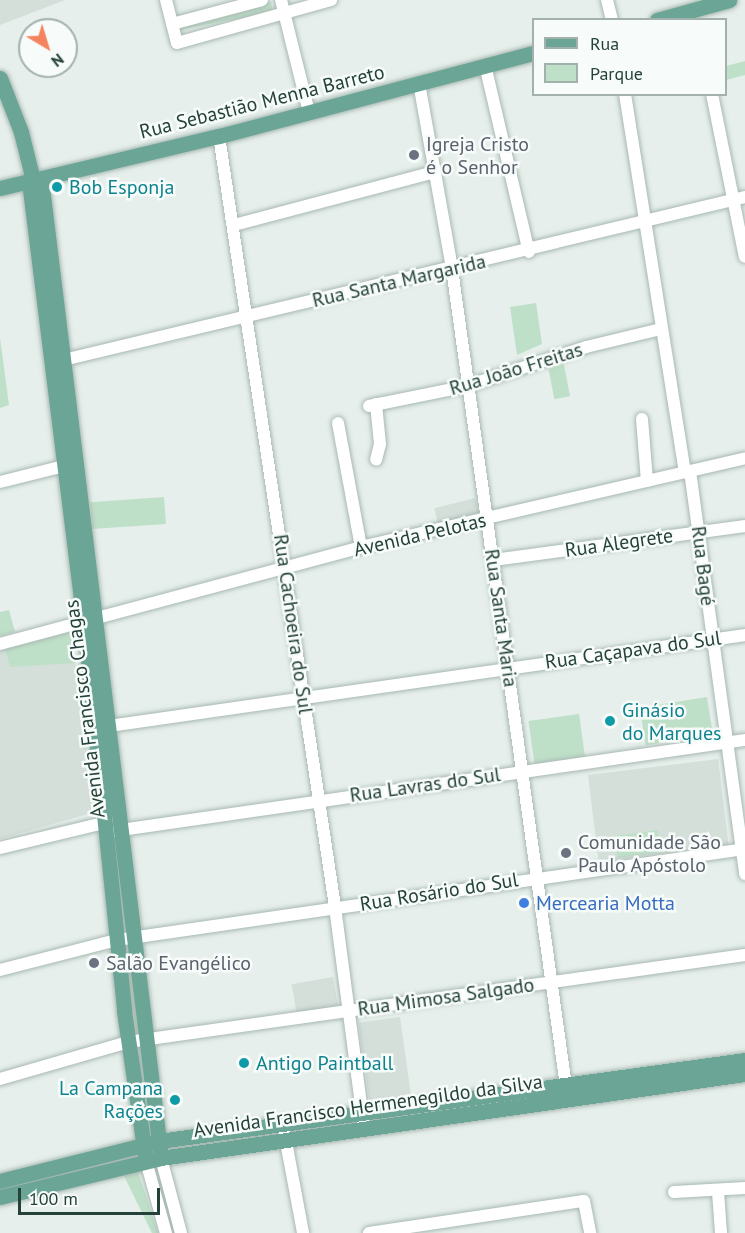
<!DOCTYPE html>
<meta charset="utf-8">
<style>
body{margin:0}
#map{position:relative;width:745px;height:1233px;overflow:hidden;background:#e6efeb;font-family:"PT Sans",sans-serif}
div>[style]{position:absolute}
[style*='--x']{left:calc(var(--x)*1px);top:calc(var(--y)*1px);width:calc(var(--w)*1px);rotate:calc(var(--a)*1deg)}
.built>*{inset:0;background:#d4dfda;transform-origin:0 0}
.green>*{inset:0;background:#bfe0c8;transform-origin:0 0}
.roads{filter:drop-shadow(0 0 2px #a8b8b2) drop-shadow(0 0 2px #a8b8b2)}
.minor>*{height:12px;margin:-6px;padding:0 6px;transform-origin:6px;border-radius:6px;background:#fff}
.major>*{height:15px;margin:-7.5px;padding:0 7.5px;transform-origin:7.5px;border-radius:7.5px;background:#6aa596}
.dots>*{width:16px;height:16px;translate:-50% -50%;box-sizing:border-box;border:3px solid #f7fbf9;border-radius:50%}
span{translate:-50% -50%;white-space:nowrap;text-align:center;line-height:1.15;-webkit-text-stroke:5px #f7fbf9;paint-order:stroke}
.street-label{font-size:20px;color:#24423a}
.worship-label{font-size:20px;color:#5b616d}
.left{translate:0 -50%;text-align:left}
.culture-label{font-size:20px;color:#0d838f}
.right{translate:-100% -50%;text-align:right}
.shop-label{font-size:20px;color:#366cbe}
.legend{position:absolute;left:532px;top:18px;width:195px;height:78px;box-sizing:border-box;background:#f7fbf9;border:2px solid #a3b1ad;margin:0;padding:8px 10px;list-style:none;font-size:18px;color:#24423a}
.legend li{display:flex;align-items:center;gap:12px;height:30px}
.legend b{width:30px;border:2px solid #a3b1ad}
.north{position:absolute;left:18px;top:18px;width:60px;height:60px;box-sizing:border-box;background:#f7fbf9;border:2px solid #a3b1ad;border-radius:50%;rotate:142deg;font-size:16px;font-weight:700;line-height:24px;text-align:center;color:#24423a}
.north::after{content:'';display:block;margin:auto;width:21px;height:27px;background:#f4845f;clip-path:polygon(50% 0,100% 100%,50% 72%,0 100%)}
.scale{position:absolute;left:18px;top:1188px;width:142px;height:27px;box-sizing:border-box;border:3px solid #24423a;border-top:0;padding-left:8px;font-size:18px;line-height:21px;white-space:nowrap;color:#24423a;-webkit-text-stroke:4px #f7fbf9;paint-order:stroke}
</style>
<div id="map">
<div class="built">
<i style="clip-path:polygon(0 0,65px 0,0 25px)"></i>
<i style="left:475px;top:498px;width:16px;height:42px;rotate:76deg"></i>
<i style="clip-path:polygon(71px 632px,95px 812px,0 839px,0 651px)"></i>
<i style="left:718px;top:759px;width:87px;height:131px;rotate:83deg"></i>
<i style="left:333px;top:977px;width:29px;height:42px;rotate:80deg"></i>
<i style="left:400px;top:1017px;width:82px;height:42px;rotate:82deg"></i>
</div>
<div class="green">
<i style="left:271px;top:2px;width:10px;height:93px;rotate:79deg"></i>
<i style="clip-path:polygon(745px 61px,745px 75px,726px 80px,726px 66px)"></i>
<i style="clip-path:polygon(536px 303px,542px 344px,517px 355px,510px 307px)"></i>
<i style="clip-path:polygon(0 338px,9px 405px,0 408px)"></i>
<i style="left:563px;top:360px;width:37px;height:16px;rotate:79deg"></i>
<i style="left:164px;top:497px;width:27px;height:74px;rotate:86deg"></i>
<i style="clip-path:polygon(9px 610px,15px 632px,0 636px,0 612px)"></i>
<i style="clip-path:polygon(71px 632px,76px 663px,10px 667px,5px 649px)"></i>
<i style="left:707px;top:697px;width:38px;height:68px;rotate:81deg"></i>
<i style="left:579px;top:714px;width:43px;height:51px;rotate:82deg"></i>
<i style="left:658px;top:830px;width:22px;height:44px;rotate:82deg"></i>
<i style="left:131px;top:951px;width:83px;height:5px;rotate:83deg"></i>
<i style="left:138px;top:1056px;width:5px;height:73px"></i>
<i style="clip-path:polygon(138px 1172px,148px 1202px,158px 1233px,152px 1233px,124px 1176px)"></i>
<i style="left:160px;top:1179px;width:57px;height:4px;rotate:73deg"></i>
</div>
<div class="roads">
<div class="minor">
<i style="--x:166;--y:0;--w:44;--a:75.7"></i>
<i style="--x:177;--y:43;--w:160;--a:-15.6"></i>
<i style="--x:281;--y:0;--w:115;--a:76"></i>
<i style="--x:607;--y:0;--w:21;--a:76"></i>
<i style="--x:172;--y:24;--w:93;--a:-14.9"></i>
<i style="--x:485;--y:65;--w:192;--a:76.8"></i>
<i style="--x:419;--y:83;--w:189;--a:79.9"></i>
<i style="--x:452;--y:269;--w:833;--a:82.06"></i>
<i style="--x:625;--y:94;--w:383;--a:81"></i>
<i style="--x:712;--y:94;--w:166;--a:78.6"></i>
<i style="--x:219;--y:136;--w:780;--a:81.44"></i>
<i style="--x:335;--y:907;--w:221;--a:82.5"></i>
<i style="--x:234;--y:225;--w:207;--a:-14.8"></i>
<i style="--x:55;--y:362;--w:709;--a:-13.45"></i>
<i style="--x:376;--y:404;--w:40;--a:84.3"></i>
<i style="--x:380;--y:444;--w:16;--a:104"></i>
<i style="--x:369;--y:406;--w:100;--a:-11.5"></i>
<i style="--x:467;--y:386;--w:125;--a:-18.1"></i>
<i style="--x:586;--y:347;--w:77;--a:-13.5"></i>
<i style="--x:642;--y:419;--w:62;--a:85.4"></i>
<i style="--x:338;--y:423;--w:126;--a:79.5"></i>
<i style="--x:690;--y:471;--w:407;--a:82.2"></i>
<i style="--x:0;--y:482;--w:74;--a:-14"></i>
<i style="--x:494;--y:560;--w:253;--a:-7.7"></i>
<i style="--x:0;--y:644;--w:374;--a:-15"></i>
<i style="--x:361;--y:547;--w:394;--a:-13"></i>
<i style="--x:102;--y:727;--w:650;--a:-8.14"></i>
<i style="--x:114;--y:831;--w:638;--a:-8.21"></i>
<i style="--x:0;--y:848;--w:115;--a:-13.6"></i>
<i style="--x:0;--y:970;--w:121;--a:-14.4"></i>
<i style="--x:117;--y:940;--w:635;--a:-8.25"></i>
<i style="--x:0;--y:1079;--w:133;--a:-16.1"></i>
<i style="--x:128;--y:1042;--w:623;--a:-8.03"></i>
<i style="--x:284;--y:1131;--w:104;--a:79.4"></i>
<i style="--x:161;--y:1158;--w:78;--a:75.1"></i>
<i style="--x:146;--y:1161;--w:75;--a:74.5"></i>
<i style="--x:674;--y:1192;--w:71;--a:-3.2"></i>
<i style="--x:718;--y:1192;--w:41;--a:85.8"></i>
<i style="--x:369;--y:1233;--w:217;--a:-8.5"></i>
<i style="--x:584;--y:1201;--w:33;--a:79"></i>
</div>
<div class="major">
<i style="--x:657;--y:20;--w:75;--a:-15.5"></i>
<i style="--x:0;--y:78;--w:58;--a:68.7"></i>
<i style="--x:21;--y:132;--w:49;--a:76"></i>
<i style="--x:41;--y:179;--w:986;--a:83.01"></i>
<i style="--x:29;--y:181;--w:443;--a:82.9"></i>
<i style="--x:84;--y:621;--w:392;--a:84.1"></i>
<i style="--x:124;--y:1011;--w:152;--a:81.7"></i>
<i style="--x:0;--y:188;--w:225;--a:-13.4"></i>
<i style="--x:219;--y:136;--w:326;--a:-14.8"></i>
<i style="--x:0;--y:1181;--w:164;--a:-14.1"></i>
<i style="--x:159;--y:1141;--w:592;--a:-7.87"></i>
<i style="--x:0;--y:1197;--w:166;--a:-13.6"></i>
<i style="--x:161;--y:1158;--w:590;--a:-8.19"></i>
</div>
</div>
<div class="dots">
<i style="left:414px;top:155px;background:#6b7280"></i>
<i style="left:57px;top:187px;background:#0f9aa8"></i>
<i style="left:610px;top:721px;background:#0f9aa8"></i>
<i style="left:566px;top:853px;background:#6b7280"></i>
<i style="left:524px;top:903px;background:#3f7fe0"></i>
<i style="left:94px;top:963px;background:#6b7280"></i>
<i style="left:244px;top:1063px;background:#0f9aa8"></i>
<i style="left:175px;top:1100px;background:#0f9aa8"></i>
</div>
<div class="street-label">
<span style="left:262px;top:102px;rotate:-14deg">Rua Sebastião Menna Barreto</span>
<span style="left:399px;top:281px;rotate:-13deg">Rua Santa Margarida</span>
<span style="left:516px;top:369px;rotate:-17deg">Rua João Freitas</span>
<span style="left:420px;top:535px;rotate:-13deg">Avenida Pelotas</span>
<span style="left:619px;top:543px;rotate:-8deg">Rua Alegrete</span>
<span style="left:703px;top:566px;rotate:83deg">Rua Bagé</span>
<span style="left:501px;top:618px;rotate:82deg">Rua Santa Maria</span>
<span style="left:293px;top:624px;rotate:82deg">Rua Cachoeira do Sul</span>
<span style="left:633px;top:650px;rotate:-8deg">Rua Caçapava do Sul</span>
<span style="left:85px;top:709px;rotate:-97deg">Avenida Francisco Chagas</span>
<span style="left:425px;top:785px;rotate:-8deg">Rua Lavras do Sul</span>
<span style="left:439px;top:892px;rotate:-9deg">Rua Rosário do Sul</span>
<span style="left:446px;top:997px;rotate:-8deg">Rua Mimosa Salgado</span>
<span style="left:368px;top:1106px;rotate:-8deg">Avenida Francisco Hermenegildo da Silva</span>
</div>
<div class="worship-label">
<span class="left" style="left:426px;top:156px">Igreja Cristo<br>é o Senhor</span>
<span class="left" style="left:578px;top:854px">Comunidade São<br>Paulo Apóstolo</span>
<span class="left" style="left:106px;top:963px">Salão Evangélico</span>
</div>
<div class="culture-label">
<span class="left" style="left:69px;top:187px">Bob Esponja</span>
<span class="left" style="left:622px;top:722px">Ginásio<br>do Marques</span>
<span class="left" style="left:256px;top:1063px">Antigo Paintball</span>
<span class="right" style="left:163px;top:1100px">La Campana<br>Rações</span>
</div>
<div class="shop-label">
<span class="left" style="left:536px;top:903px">Mercearia Motta</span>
</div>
<ul class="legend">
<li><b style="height:8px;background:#6aa596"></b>Rua</li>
<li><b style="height:16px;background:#bfe0c8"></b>Parque</li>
</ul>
<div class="north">N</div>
<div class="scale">100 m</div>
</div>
